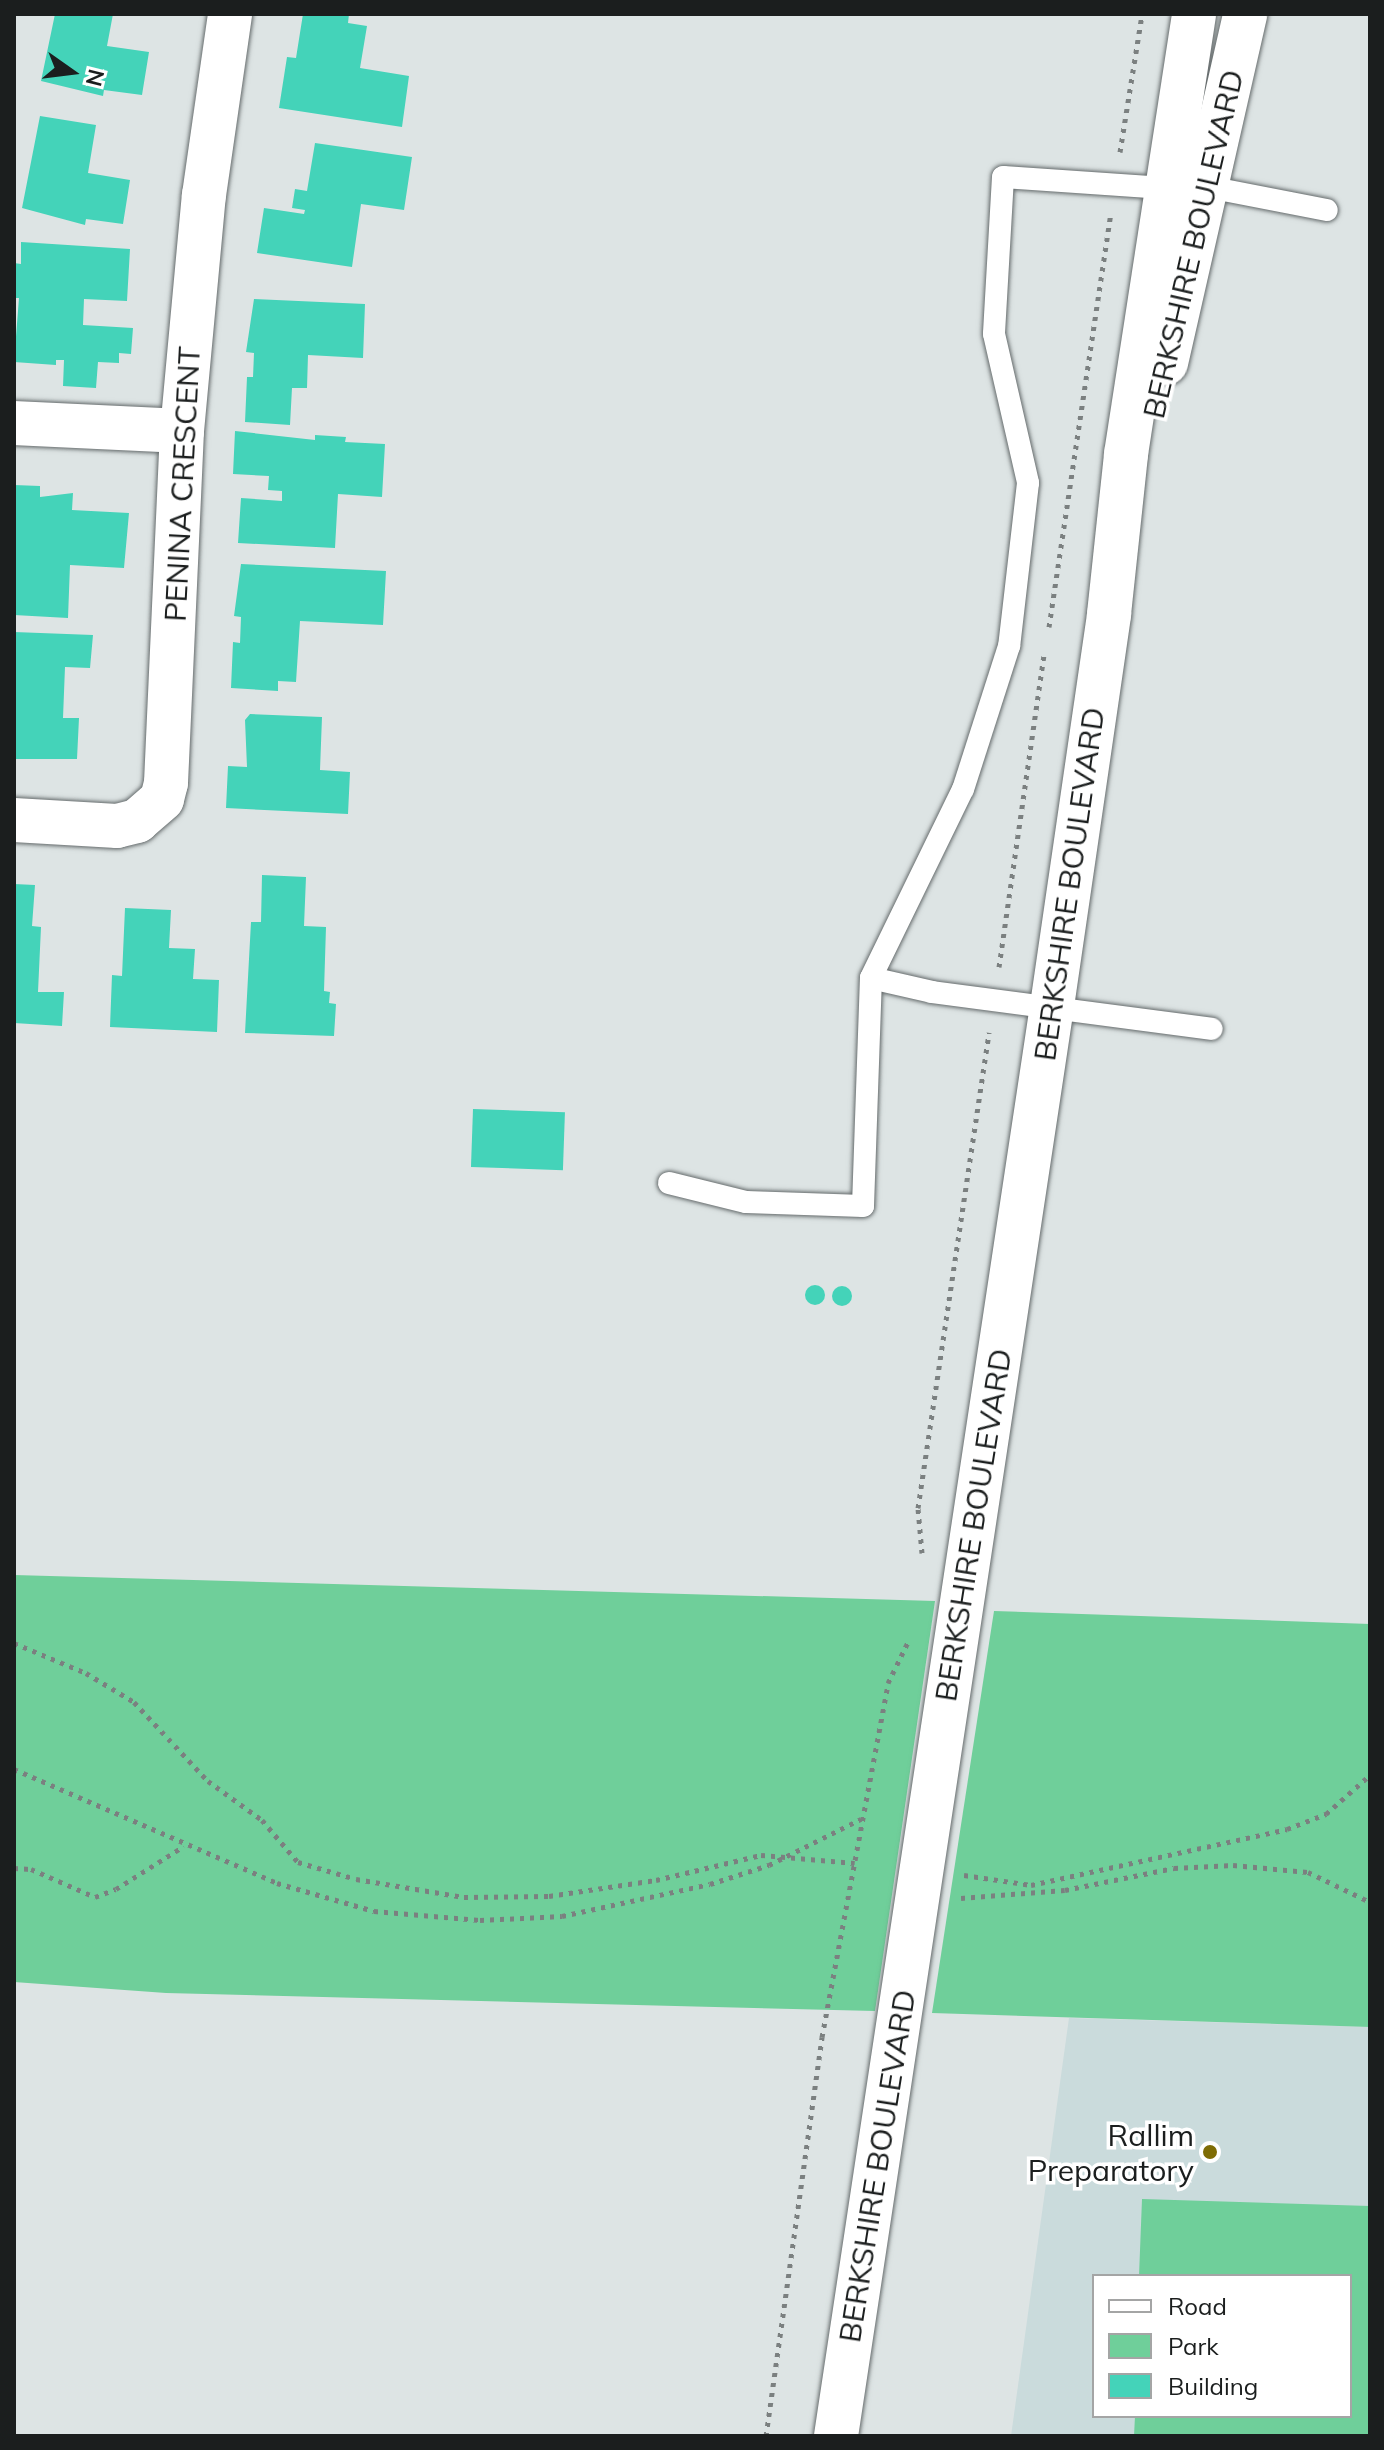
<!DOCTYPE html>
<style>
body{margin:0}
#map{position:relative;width:1384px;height:2450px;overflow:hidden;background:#dde4e4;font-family:Mulish,sans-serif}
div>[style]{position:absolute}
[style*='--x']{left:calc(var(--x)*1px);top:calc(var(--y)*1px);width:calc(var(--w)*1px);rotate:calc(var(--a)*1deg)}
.built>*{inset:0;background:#cadbdc}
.green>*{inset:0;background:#6fcf9a}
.building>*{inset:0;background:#44d3b9;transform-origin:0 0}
.round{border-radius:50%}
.path>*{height:5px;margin-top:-2.5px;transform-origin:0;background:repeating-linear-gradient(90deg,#7b8080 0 4px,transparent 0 10px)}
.roads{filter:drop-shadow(0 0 2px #656b6c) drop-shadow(0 0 2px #656b6c)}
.lane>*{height:22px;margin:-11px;padding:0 11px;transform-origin:11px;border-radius:11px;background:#fff}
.street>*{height:44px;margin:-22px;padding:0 22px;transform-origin:22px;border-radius:22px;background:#fff}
.secondary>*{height:44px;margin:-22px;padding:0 22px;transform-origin:22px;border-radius:22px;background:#fff}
.dots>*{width:22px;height:22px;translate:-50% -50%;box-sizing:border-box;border:4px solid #fff;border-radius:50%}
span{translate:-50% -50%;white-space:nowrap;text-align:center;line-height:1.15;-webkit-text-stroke:7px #fff;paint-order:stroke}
.street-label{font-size:30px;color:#1b1e1e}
.poi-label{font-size:30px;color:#1b1e1e}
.right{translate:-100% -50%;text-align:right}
.frame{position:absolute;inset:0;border:16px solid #1b1e1e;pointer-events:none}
.legend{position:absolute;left:1092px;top:2274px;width:260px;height:144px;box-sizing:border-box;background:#fff;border:2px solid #a4a5a5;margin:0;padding:10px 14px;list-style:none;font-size:24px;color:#1b1e1e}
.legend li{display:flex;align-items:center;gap:16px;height:40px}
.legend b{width:40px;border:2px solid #a4a5a5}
.north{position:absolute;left:32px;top:32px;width:80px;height:80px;-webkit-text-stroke:6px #fff;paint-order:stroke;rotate:104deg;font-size:22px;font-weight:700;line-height:32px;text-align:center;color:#1b1e1e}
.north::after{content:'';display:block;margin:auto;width:28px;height:36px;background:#1b1e1e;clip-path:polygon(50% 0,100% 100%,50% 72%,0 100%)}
</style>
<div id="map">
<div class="built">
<i style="clip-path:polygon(evenodd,1069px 2018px,1370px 2027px,1370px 2436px,1011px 2436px,1069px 2018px,1094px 2276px,1350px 2276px,1350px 2416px,1094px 2416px,1094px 2276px)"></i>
</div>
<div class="green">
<i style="clip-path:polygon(14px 1575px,935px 1601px,875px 2011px,166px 1993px,14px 1982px)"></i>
<i style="clip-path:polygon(994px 1611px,1370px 1624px,1370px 2027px,932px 2013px)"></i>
<i style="clip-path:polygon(1142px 2199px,1370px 2206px,1370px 2436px,1134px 2436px,1135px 2416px,1350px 2416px,1350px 2276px,1139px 2276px)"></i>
</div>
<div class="building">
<i style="clip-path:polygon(55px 14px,113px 14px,107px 46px,149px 52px,142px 95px,104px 90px,103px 96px,41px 81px)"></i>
<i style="clip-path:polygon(303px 14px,349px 14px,348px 23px,367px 26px,360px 68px,409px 76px,402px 127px,279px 108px,287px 57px,296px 58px)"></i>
<i style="clip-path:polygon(40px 116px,96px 125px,88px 173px,130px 180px,123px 224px,86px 219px,85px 225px,22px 208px)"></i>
<i style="clip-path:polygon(315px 143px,412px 157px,404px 210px,361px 204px,352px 267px,257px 253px,264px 208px,304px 214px,305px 210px,292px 208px,295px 189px,307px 191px)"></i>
<i style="clip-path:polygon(21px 242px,130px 249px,127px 301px,84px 299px,83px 325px,133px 328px,131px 354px,119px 353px,119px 363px,98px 362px,96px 388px,63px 386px,64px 360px,56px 360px,56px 365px,14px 362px,19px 298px,14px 298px,14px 263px,21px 264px)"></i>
<i style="clip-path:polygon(254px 299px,365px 304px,363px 358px,308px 355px,307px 388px,292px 388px,290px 425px,245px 422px,247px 377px,253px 377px,254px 353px,246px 352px)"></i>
<i style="clip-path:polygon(235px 431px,315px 440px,315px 435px,346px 437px,345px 442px,385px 444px,382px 497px,338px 494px,335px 548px,238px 543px,241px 498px,282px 501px,282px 491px,268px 490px,269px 476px,233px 474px)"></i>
<i style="clip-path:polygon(14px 485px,40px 486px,40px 497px,73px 493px,72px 510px,129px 513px,124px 568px,70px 565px,68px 618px,14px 615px)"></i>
<i style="clip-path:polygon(241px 564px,386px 571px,383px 625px,300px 621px,296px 682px,278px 681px,278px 691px,231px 688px,233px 642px,240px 643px,241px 617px,234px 616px)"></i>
<i style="clip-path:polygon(14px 632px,93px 635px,90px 668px,65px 667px,63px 718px,79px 718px,77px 759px,14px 759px)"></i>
<i style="clip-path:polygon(250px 714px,322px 717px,320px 770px,350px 772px,348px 814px,226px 808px,228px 766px,247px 767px,245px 720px)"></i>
<i style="clip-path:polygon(262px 875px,306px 877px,304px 926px,326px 927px,324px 991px,330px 992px,329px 1003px,336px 1004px,334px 1036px,245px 1033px,251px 922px,261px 922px)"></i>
<i style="clip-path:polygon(14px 884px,35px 885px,32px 926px,41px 927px,38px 992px,64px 992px,62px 1026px,14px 1023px)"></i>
<i style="clip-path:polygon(125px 908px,171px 910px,169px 948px,195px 949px,193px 979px,219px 980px,217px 1032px,110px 1027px,112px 975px,122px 976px)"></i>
<i style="left:473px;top:1109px;width:92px;height:58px;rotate:2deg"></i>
<i class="round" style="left:805px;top:1285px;width:20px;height:20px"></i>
<i class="round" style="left:832px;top:1286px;width:20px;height:20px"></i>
</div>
<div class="path">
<i style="--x:1120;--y:152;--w:140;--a:-80.9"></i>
<i style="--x:1049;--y:627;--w:415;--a:-81.5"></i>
<i style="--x:999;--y:967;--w:314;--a:-81.8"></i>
<i style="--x:922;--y:1553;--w:45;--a:-95.1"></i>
<i style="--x:918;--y:1508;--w:481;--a:-81.5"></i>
<i style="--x:14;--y:1643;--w:78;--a:22.6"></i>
<i style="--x:86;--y:1673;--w:56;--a:31.1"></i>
<i style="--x:134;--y:1702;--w:108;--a:46.9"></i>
<i style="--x:208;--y:1781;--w:67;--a:35.8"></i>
<i style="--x:262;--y:1820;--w:55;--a:49.4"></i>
<i style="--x:298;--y:1862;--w:60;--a:16.3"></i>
<i style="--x:356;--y:1879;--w:109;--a:9.5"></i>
<i style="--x:464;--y:1897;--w:85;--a:-0.7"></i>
<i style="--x:549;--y:1896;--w:108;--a:-8.5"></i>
<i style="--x:656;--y:1880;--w:108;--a:-13.4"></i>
<i style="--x:761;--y:1855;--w:94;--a:4.9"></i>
<i style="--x:14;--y:1769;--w:287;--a:23.4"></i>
<i style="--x:277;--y:1883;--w:101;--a:16.1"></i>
<i style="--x:374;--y:1911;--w:106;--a:4.9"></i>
<i style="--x:480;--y:1920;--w:82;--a:-2.8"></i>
<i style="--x:562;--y:1916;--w:151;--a:-12.2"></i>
<i style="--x:710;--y:1884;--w:62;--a:-17.9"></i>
<i style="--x:769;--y:1865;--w:103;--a:-26.6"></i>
<i style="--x:14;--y:1868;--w:17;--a:3"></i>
<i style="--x:31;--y:1869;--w:70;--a:23.6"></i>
<i style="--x:95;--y:1897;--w:22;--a:-21"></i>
<i style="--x:116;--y:1889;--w:80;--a:-32.3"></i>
<i style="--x:964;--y:1875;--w:68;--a:8.5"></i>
<i style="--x:1031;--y:1885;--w:262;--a:-12.3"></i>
<i style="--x:1287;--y:1829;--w:42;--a:-21"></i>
<i style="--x:1326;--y:1814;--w:59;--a:-41.6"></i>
<i style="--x:961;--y:1898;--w:104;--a:-4.4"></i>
<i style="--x:1065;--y:1890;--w:111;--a:-11.4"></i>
<i style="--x:1174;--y:1868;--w:59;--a:-2.9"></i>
<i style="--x:1233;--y:1865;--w:75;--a:5.3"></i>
<i style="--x:1308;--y:1872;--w:69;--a:25.8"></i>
<i style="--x:766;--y:2436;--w:403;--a:-82"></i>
<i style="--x:822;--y:2037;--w:360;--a:-79.4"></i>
<i style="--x:888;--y:1683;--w:48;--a:-64"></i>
</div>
<div class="roads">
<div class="lane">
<i style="--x:1203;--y:186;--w:126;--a:11"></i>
<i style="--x:1164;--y:188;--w:161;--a:-176.1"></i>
<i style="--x:1003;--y:177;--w:157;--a:93.3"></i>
<i style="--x:994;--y:334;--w:153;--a:77.1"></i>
<i style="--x:1028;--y:483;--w:164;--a:96.6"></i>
<i style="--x:1009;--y:646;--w:150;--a:107.8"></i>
<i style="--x:963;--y:789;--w:210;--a:116"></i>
<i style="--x:871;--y:978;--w:63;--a:12.9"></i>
<i style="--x:932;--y:992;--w:282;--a:7.5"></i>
<i style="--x:669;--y:1183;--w:79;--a:13.9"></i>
<i style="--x:746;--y:1202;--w:117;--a:2"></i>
<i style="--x:863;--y:1206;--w:228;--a:-88"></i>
</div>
<div class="street">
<i style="--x:14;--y:423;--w:168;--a:2.7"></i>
<i style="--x:14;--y:820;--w:103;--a:3.3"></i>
<i style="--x:117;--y:826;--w:21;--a:-14"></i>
<i style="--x:137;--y:821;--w:33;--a:-41"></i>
<i style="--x:162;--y:799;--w:16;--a:-76"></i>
<i style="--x:166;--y:783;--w:352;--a:-87.4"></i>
<i style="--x:182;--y:431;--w:237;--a:-84.7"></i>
<i style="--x:204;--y:195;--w:183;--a:-81.8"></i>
</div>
<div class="secondary">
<i style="--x:1166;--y:363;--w:358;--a:-77.2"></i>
<i style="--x:836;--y:2436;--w:1446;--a:-81.41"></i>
<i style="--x:1052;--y:1006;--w:396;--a:-81.7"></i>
<i style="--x:1109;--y:614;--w:161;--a:-83.9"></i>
<i style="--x:1126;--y:454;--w:445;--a:-81.2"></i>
</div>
</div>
<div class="dots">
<i style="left:1210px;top:2152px;background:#7e6c05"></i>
</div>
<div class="street-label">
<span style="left:1193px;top:244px;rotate:-77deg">BERKSHIRE BOULEVARD</span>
<span style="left:182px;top:484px;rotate:-87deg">PENINA CRESCENT</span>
<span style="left:1069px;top:884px;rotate:-82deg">BERKSHIRE BOULEVARD</span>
<span style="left:973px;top:1525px;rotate:-81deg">BERKSHIRE BOULEVARD</span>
<span style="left:877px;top:2166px;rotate:-81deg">BERKSHIRE BOULEVARD</span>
</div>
<div class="poi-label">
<span class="right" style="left:1194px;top:2152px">Rallim<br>Preparatory</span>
</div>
<div class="frame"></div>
<ul class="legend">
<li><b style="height:10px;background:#fff"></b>Road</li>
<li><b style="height:22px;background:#6fcf9a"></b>Park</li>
<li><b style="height:22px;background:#44d3b9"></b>Building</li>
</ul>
<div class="north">N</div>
</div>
